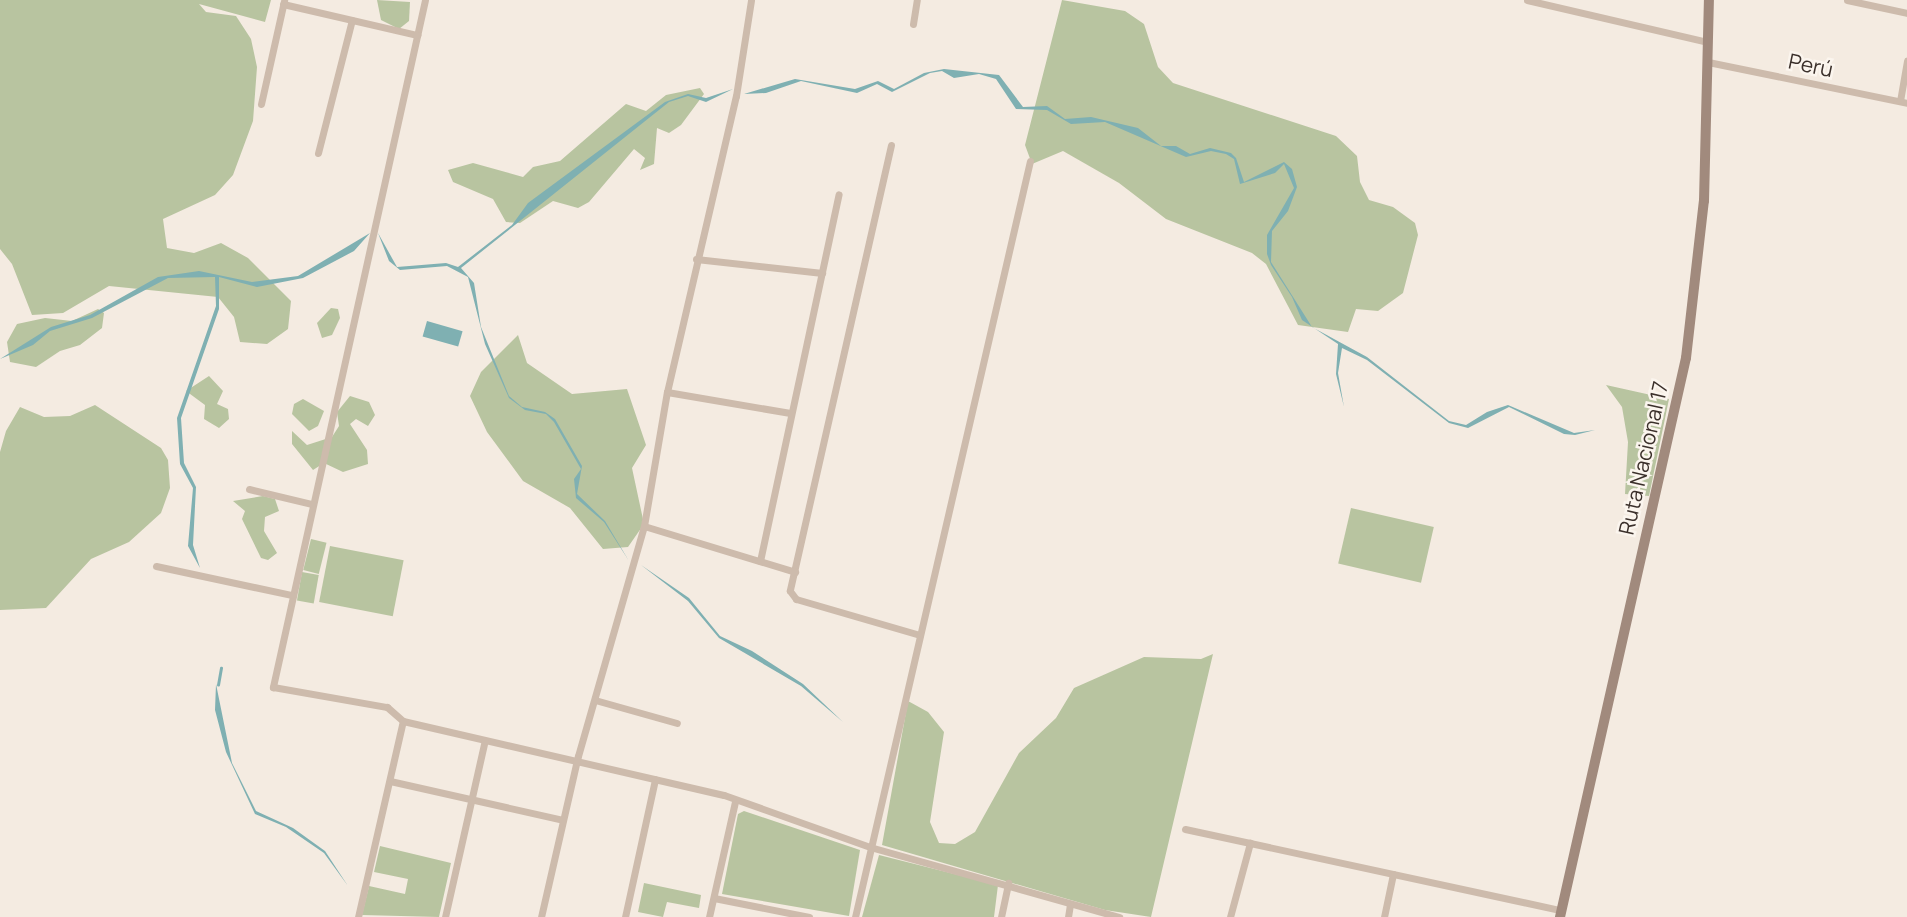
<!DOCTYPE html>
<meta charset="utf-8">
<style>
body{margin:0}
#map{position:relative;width:1907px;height:917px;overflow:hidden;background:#f4ebe1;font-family:Manrope,sans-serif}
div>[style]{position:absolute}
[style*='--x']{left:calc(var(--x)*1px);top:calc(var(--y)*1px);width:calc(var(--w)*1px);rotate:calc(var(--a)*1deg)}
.green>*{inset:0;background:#b8c4a0;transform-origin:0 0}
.water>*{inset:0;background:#7fb0b2;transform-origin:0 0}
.stream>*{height:2.5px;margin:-1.25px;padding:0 1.25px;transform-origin:1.25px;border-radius:1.25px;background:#7fb0b2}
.street>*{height:7px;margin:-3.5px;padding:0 3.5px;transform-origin:3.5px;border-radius:3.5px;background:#cdbbac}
.secondary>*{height:10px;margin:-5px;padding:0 5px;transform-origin:5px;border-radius:5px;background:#a18a7d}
span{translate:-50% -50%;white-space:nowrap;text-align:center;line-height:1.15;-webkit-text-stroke:5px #fbf5ee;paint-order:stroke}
.street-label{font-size:21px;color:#3b302b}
</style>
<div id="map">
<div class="green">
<i style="clip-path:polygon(0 0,271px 0,265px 22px,199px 4px,206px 12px,236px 16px,251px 39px,257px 67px,253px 121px,233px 175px,215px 195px,163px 219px,167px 248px,194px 253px,221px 243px,248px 258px,291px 301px,288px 329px,267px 344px,240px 342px,234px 317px,218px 297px,109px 286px,63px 313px,32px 315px,12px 264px,0 249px)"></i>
<i style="clip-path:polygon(377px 0,410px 2px,409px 21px,399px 29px,381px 20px)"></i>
<i style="clip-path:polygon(1062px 0,1125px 11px,1144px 24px,1158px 67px,1173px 83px,1336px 136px,1357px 156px,1360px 182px,1369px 200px,1393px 207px,1415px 223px,1418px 235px,1403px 293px,1378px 311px,1356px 309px,1348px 332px,1298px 325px,1266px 264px,1252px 253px,1166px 219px,1119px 183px,1063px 151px,1032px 164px,1025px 145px)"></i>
<i style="clip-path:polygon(700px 88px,704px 94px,681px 125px,669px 133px,657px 128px,654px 164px,640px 170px,645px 158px,634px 149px,589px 202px,578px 208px,553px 201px,520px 223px,506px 222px,493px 199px,453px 182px,448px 170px,473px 163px,523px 177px,533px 167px,560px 161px,626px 104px,646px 111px,666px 95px)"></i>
<i style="clip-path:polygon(331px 308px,338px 309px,340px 318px,332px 335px,322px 338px,317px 323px)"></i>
<i style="clip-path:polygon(98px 309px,104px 313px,102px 328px,80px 345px,60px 351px,36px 367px,10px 362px,7px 342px,17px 324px,45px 318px,72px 321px)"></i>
<i style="clip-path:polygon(518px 335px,527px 363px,572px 394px,627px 389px,646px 445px,632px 468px,644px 524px,628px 547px,603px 549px,570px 508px,523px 481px,487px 432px,470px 396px,481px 372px)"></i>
<i style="clip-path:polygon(209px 376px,223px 391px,217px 404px,228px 409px,229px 419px,219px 428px,204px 419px,205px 405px,186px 391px)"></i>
<i style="clip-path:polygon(1606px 385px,1669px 399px,1649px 496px,1625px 494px,1628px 442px,1622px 407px)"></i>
<i style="clip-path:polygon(350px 396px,369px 402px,375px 415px,368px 426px,356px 419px,350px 424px,367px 450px,368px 464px,343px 472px,324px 463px,313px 470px,292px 444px,292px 431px,307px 445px,332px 437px,339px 426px,337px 412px)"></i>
<i style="clip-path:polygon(303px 399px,324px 411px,318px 426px,309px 431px,292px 414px,294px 404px)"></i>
<i style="clip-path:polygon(95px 405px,161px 448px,168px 460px,170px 488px,161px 513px,129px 542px,91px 559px,46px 608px,0 610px,0 452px,6px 431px,20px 407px,44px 417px,70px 416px)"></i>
<i style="clip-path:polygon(263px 496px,275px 499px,279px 511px,265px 517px,264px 531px,277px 553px,268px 560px,261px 558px,242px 519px,245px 511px,233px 501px)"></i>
<i style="left:1351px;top:508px;width:85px;height:57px;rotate:13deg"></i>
<i style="left:311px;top:539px;width:16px;height:32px;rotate:14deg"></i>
<i style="left:330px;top:546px;width:75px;height:57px;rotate:11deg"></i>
<i style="left:302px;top:572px;width:17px;height:29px;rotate:10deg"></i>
<i style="clip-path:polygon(1213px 654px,1151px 917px,1105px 910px,882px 845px,908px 701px,928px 712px,944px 732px,930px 822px,939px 843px,955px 844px,975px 832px,1019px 753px,1056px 718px,1074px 688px,1144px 657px,1201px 659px)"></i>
<i style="clip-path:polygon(744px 811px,860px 850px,849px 916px,722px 894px,738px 814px)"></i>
<i style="clip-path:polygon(380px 846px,451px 863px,439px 917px,362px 915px,369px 886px,405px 894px,408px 879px,374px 872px)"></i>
<i style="clip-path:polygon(879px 855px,998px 885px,994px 917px,862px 917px)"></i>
<i style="clip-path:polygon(644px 883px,701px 895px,699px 908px,667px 902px,663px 917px,638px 912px)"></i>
</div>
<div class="water">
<i style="clip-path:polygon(944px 69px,999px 75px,1023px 107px,1047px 106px,1065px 119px,1091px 117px,1138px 128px,1161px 146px,1176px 146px,1190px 154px,1210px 148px,1231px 153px,1236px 158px,1244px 182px,1284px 162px,1292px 169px,1297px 187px,1288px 211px,1272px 231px,1271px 262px,1312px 327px,1367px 357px,1449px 421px,1466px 425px,1487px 412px,1508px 405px,1574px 433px,1595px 430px,1575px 435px,1564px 434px,1509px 407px,1468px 428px,1449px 423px,1367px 360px,1342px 348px,1338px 373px,1344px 407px,1336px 374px,1338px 344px,1302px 320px,1292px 297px,1271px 265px,1267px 254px,1267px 235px,1294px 188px,1284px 164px,1275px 173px,1240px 184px,1234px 159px,1226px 154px,1211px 151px,1186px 157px,1105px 122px,1071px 124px,1047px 110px,1016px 109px,996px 79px,979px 74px,954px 78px,942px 71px,930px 73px,892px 92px,877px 84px,857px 93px,801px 81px,766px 93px,744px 94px,795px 79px,855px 89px,878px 81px,894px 89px,924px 73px)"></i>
<i style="clip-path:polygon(733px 89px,706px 102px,688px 96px,669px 102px,461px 268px,474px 283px,481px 327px,509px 396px,522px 407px,545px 412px,555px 419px,582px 466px,577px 494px,605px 521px,629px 561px,604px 522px,576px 498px,574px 479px,581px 469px,554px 422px,546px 414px,525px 410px,509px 398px,485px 344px,468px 277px,447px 266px,400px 270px,389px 261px,378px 233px,397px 267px,446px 263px,458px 267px,512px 225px,528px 203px,665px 102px,688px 94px,706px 98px)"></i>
<i style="clip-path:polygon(370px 233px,354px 251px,303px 278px,257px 287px,219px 277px,219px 309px,181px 418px,184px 463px,196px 487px,193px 545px,200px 568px,188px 546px,193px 488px,180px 464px,177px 418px,216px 306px,215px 277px,168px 278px,92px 318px,50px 331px,33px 345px,0 359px,51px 327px,90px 315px,158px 277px,199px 271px,252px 282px,298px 276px)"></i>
<i style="left:427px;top:321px;width:37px;height:16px;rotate:16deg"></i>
<i style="clip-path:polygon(641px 565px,689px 598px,720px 636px,752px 651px,803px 684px,843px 722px,801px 686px,719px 638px,688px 601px)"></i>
<i style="clip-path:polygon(216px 684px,232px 763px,256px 811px,293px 828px,325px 851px,348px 886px,324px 853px,286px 827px,255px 814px,226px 752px,215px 710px)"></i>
</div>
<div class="stream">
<i style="--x:218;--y:685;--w:17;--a:-80"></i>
</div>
<div class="street">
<i style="--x:425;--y:0;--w:704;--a:102.48"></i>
<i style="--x:273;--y:687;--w:116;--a:10"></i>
<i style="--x:387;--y:707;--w:21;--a:41"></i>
<i style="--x:403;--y:721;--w:329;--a:13"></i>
<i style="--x:724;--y:795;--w:155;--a:19.6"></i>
<i style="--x:870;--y:847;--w:259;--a:15.7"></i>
<i style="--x:1527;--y:0;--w:186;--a:13.1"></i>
<i style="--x:1847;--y:0;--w:61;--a:12.2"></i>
<i style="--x:283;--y:4;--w:138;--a:13"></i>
<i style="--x:913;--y:24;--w:24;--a:-81"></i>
<i style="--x:1708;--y:62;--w:203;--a:11.6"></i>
<i style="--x:1900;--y:101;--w:41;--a:-80.1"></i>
<i style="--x:261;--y:104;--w:106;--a:-77.4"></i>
<i style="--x:891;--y:145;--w:457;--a:102.8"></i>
<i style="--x:790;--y:591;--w:10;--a:53"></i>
<i style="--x:796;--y:599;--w:129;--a:16.2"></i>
<i style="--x:318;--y:153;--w:137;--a:-75.7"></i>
<i style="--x:696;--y:259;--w:127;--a:6.3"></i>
<i style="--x:667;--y:392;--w:125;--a:9.7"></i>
<i style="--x:249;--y:489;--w:65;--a:13.4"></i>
<i style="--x:644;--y:526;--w:158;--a:16.9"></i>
<i style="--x:760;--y:561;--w:375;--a:-77.9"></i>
<i style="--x:156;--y:566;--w:138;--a:12.1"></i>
<i style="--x:595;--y:700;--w:85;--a:15.7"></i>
<i style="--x:390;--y:781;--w:177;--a:12.7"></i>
<i style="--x:1185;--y:829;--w:385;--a:12.2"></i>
<i style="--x:714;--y:898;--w:97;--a:11.3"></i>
<i style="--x:358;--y:917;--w:201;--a:-77.1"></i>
<i style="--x:445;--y:917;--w:181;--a:-77.3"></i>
<i style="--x:541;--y:917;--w:165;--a:-77.1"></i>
<i style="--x:578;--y:756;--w:239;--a:-74"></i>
<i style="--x:644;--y:526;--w:136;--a:-80.3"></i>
<i style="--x:667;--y:392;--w:304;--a:-76.9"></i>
<i style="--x:736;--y:96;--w:97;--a:-81.1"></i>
<i style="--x:625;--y:917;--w:141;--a:-77.7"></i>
<i style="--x:709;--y:917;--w:118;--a:-77.3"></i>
<i style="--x:855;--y:917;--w:776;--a:-76.97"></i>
<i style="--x:1001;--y:917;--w:35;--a:-78"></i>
<i style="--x:1068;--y:917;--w:13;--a:-81"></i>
<i style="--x:1230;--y:917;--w:77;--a:-74.9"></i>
<i style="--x:1384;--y:917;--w:44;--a:-78.2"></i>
</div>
<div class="secondary">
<i style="--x:1560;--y:917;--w:573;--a:-77.3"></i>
<i style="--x:1686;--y:358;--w:158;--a:-83.5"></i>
<i style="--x:1704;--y:201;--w:201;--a:-88.6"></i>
</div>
<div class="street-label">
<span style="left:1811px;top:65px;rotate:12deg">Perú</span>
<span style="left:1643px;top:458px;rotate:-77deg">Ruta Nacional 17</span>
</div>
</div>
